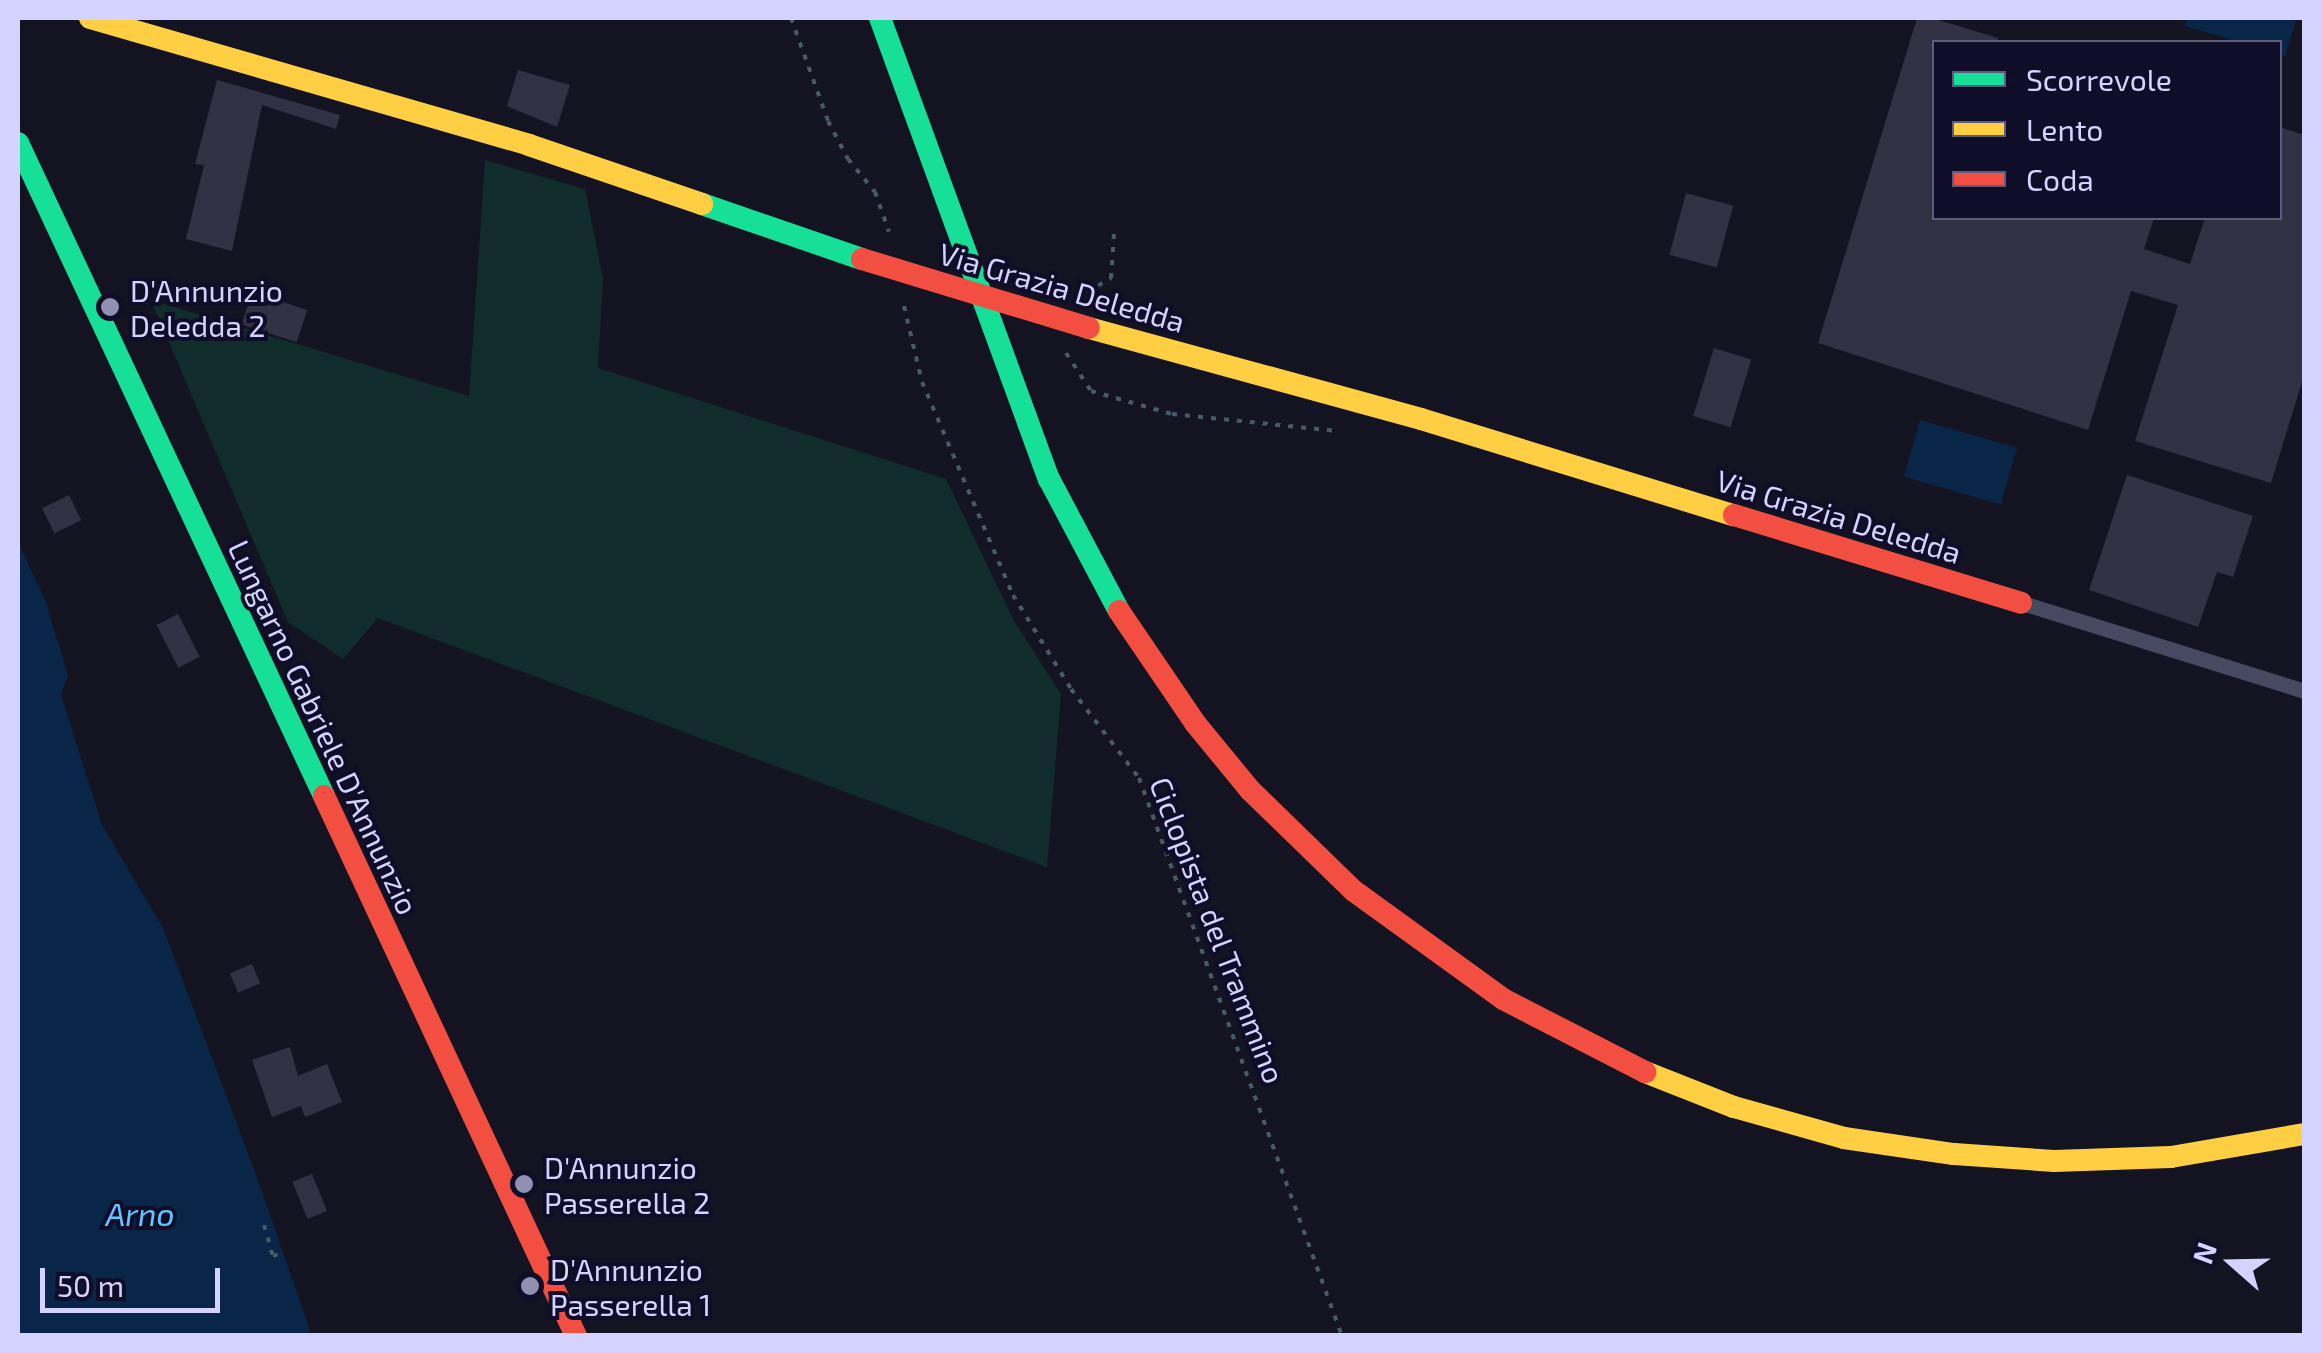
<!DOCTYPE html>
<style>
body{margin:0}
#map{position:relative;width:2322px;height:1353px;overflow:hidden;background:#141321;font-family:"Exo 2",sans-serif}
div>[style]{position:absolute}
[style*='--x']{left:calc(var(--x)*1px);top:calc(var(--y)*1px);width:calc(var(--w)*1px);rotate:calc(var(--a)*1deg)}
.green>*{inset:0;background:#112d2b}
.water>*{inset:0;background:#092547;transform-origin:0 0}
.building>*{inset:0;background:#323043;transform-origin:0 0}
.path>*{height:4px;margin-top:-2px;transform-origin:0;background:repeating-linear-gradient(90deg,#475a68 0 5px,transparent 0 13px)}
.lane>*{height:15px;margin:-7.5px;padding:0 7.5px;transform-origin:7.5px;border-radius:7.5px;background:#474962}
.fast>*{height:22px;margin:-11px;padding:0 11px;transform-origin:11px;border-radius:11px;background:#16e098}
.slow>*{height:22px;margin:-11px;padding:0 11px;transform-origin:11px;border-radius:11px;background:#ffcf43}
.jam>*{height:22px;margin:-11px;padding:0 11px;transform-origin:11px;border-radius:11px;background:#f24e42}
.jam-bridge>*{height:22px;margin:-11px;padding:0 11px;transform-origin:11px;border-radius:11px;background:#f24e42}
.dots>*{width:28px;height:28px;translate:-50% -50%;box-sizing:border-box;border:5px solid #0f0d27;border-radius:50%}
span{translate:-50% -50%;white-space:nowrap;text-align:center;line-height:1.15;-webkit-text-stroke:8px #0f0d27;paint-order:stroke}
.street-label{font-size:30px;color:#d4d3ff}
.poi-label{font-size:30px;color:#d4d3ff}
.left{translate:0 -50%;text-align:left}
.water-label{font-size:32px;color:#61c5ff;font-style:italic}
.frame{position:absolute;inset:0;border:20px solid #d4d3ff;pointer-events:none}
.legend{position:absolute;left:1932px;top:40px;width:350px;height:180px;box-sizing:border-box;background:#0f0d27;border:2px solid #5e5c7d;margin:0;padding:12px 18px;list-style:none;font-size:30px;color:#d4d3ff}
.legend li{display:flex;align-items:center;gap:20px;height:50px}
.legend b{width:50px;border:2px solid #5e5c7d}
.north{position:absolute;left:2182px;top:1213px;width:100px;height:100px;-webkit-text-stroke:8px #0f0d27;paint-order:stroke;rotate:290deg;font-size:28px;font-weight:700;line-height:40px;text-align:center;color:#d4d3ff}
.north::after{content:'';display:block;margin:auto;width:35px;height:45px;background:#d4d3ff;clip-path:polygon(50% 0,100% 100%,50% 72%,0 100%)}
.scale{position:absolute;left:40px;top:1268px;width:180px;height:45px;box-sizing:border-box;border:5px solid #d4d3ff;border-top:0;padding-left:12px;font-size:30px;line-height:35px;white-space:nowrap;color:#d4d3ff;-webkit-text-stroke:8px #0f0d27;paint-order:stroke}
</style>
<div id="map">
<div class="green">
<i style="clip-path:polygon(485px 160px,585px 189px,603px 279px,598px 368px,946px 479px,1014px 621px,1061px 694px,1047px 867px,378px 618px,343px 659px,288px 622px,151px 300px,469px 396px)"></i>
</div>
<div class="water">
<i style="clip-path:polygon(2187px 18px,2297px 18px,2285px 56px,2280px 55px,2280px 42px,2239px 42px,2185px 26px)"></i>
<i style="left:1920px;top:420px;width:101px;height:59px;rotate:16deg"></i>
<i style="clip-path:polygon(18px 542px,46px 602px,68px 676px,61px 694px,102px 825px,163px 928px,255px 1172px,310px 1330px,307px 1335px,18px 1335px)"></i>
</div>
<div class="building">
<i style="clip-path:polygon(1917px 18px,1932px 18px,1998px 38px,1998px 42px,1934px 42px,1934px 218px,2154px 218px,2144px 249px,2190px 264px,2205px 218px,2280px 218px,2280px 127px,2304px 135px,2304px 375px,2271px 483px,2135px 441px,2178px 305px,2131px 291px,2088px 430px,1818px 343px)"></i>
<i style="clip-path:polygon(518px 70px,570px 85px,557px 127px,507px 106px)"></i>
<i style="clip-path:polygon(217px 80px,340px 115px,336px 129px,262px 105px,232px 251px,186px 239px,204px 165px,195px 164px)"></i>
<i style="left:1686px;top:193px;width:49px;height:64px;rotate:15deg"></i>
<i style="left:252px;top:292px;width:58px;height:34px;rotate:18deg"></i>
<i style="left:1714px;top:348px;width:39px;height:71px;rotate:17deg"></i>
<i style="clip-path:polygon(2127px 475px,2253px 516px,2233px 577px,2217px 572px,2198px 627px,2089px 590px)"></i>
<i style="left:69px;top:495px;width:28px;height:30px;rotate:64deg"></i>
<i style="left:178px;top:614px;width:48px;height:24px;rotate:63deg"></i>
<i style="left:252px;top:964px;width:21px;height:24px;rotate:67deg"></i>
<i style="clip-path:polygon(290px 1047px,298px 1076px,327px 1064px,342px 1102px,305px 1117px,301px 1106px,272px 1117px,252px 1060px)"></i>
<i style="left:312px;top:1174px;width:40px;height:21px;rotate:68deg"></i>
</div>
<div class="path">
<i style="--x:791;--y:18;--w:109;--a:70.2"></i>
<i style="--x:828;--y:121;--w:43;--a:62.2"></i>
<i style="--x:848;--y:159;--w:43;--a:50.7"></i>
<i style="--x:875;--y:192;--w:42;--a:70.7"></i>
<i style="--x:1087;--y:292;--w:28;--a:-30"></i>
<i style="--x:1111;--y:278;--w:44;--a:-86.1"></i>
<i style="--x:904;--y:306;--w:78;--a:76.7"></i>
<i style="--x:922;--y:382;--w:232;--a:66.9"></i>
<i style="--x:1013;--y:595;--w:110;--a:58.3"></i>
<i style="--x:1071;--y:689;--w:112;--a:52.6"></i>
<i style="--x:1139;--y:778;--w:594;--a:70.01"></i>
<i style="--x:1066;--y:353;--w:45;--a:56.7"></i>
<i style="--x:1091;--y:391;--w:84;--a:15.9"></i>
<i style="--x:1172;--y:414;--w:166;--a:5.9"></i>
<i style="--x:264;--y:1225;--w:32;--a:74"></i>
<i style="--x:273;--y:1256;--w:9;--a:-21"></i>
</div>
<div class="lane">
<i style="--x:2022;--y:603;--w:295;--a:17.3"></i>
</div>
<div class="fast">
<i style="--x:880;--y:18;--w:491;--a:69.9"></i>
<i style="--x:1049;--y:479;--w:149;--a:62.1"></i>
<i style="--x:18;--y:143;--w:721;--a:64.89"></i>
<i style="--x:702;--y:204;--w:169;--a:19"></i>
</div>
<div class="slow">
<i style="--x:90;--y:18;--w:457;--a:16.1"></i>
<i style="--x:529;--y:145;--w:183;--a:18.8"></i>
<i style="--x:1089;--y:328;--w:344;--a:15.3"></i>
<i style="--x:1421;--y:419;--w:327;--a:17.1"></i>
<i style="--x:1645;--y:1072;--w:96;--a:21.5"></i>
<i style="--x:1734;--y:1107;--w:114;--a:15.7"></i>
<i style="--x:1844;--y:1138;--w:111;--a:8.3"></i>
<i style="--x:1954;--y:1154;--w:100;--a:4"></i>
<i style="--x:2054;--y:1161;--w:117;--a:-2"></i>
<i style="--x:2171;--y:1157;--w:135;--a:-9.8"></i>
</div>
<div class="jam">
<i style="--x:1734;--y:515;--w:300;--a:17"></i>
<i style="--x:1119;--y:611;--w:135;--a:55.8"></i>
<i style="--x:1195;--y:723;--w:87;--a:50.6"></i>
<i style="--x:1250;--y:790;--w:145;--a:44.2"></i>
<i style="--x:1354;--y:891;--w:184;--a:35.9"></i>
<i style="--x:1503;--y:999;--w:160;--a:27.2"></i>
<i style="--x:324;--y:796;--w:596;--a:64.98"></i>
</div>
<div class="jam-bridge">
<i style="--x:862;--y:259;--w:237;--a:16.9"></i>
</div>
<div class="dots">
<i style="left:110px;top:307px;background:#9190b1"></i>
<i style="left:524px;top:1184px;background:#9190b1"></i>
<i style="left:530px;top:1286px;background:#9190b1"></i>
</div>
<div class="street-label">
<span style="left:1062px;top:287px;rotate:16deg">Via Grazia Deledda</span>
<span style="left:1839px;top:516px;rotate:17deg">Via Grazia Deledda</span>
<span style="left:324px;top:727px;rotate:65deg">Lungarno Gabriele D'Annunzio</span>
<span style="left:1218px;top:930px;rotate:69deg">Ciclopista del Trammino</span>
</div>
<div class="poi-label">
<span class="left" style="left:130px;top:307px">D'Annunzio<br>Deledda 2</span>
<span class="left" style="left:544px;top:1184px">D'Annunzio<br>Passerella 2</span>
<span class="left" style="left:550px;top:1286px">D'Annunzio<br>Passerella 1</span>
</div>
<div class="water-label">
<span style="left:140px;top:1213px">Arno</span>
</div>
<div class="frame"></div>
<ul class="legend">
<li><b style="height:12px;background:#16e098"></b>Scorrevole</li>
<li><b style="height:12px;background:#ffcf43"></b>Lento</li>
<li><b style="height:12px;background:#f24e42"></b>Coda</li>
</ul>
<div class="north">N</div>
<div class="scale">50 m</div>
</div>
